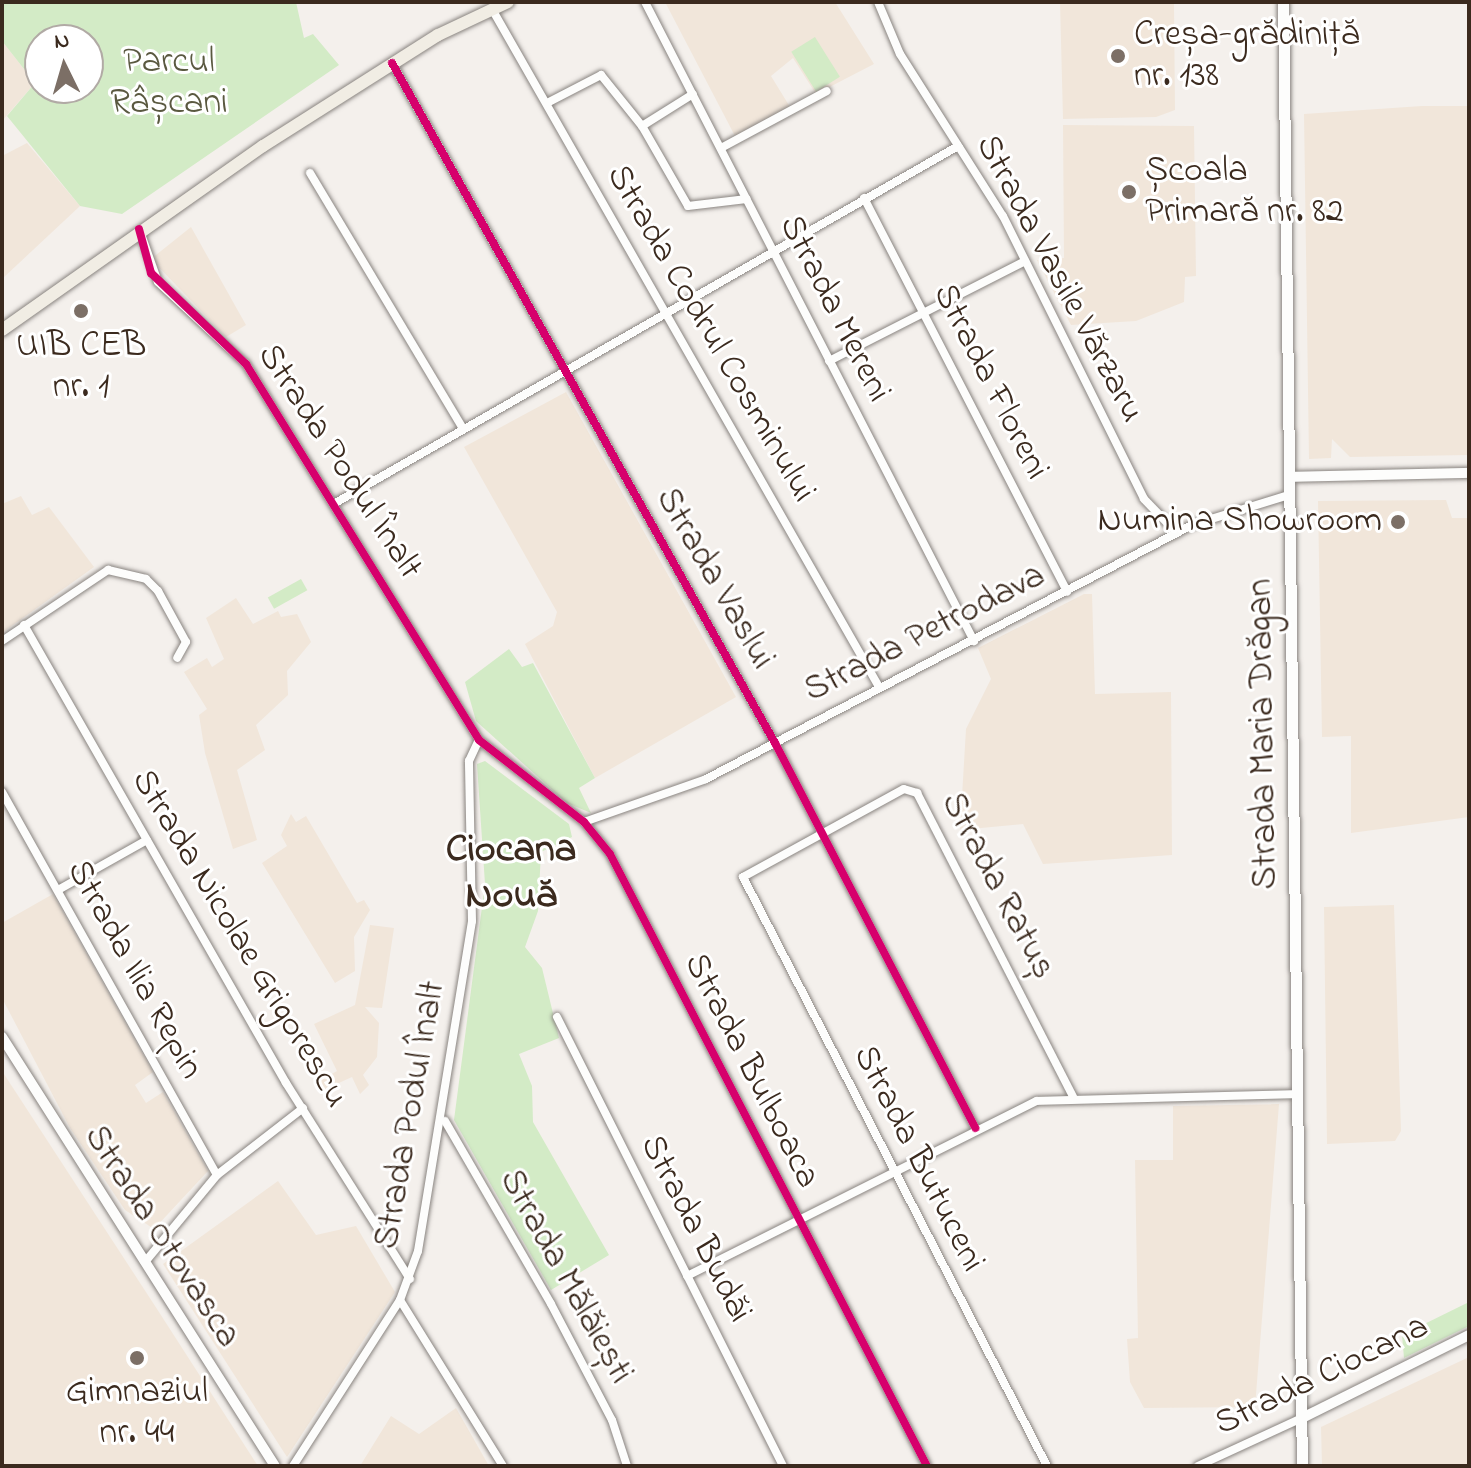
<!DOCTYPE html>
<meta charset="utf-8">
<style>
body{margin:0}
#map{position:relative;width:1471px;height:1468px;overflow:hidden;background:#f4f0ec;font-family:"Indie Flower",sans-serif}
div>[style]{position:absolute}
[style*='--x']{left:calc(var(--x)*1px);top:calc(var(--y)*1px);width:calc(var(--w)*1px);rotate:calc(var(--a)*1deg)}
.built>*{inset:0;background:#f1e6da}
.green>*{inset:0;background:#d3ebc6;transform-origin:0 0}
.roads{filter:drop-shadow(0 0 2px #898480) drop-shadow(0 0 2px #898480)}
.minor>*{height:8px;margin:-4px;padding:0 4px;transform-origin:4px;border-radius:4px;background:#fdfdfc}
.tertiary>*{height:10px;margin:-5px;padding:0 5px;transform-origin:5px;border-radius:5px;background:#fdfdfc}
.secondary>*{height:11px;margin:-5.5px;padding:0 5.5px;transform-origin:5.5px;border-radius:5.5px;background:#fdfdfc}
.primary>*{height:12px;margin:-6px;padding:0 6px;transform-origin:6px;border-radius:6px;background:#f1ede4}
.cycleway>*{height:8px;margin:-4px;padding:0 4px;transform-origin:4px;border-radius:4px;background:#d6006c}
.dots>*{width:22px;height:22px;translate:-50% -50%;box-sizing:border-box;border:4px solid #fff;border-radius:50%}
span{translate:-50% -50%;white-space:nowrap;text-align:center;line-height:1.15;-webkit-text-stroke:6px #fff;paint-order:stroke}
.poi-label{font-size:36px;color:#3b2a1e}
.left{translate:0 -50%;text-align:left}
.right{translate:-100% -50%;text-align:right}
.park-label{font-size:36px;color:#5a5940}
.street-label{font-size:36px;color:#3b2a1e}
.quarter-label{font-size:40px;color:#3b2a1e;font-weight:700}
.frame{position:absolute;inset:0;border:4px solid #3b2a1e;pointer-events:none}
.north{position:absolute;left:24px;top:24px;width:80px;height:80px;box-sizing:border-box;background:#fff;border:2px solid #b1aaa5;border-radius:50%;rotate:355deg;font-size:22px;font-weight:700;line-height:32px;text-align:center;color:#3b2a1e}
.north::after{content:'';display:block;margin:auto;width:28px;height:36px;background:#7c6f66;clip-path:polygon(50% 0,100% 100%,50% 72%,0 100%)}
</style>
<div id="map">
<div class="built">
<i style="clip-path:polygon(665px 2px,835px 2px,874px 64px,816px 94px,793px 58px,771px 76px,790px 107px,735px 136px)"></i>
<i style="clip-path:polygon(1060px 2px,1174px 2px,1175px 110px,1156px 117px,1063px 119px)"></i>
<i style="clip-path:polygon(2px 41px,35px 83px,2px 121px)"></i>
<i style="clip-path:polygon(1422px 106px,1469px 106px,1469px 455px,1350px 457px,1332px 439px,1331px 458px,1309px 459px,1304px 114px)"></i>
<i style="clip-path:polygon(1063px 125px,1194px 126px,1196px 276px,1185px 277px,1184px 302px,1136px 321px,1071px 325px,1037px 260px,1064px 258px)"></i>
<i style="clip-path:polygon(27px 143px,80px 206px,2px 279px,2px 156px)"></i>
<i style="clip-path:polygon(191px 227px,246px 325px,226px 337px,151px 259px)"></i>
<i style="clip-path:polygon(566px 392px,736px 697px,595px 778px,525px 644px,553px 626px,557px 612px,464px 447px)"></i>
<i style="clip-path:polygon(21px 496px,32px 515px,49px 507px,94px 567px,2px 633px,2px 504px)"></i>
<i style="clip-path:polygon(1446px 500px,1452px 518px,1469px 518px,1469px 817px,1351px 833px,1351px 736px,1322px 737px,1318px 501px)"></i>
<i style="clip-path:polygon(1084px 594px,1092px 594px,1095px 694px,1171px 692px,1172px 855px,1043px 864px,1023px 824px,960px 830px,966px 729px,991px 679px,978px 648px)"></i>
<i style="clip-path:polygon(236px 598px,253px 624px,278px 611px,281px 617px,297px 614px,311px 642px,287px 671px,288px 695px,256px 725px,265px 750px,237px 770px,257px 840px,233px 849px,205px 753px,199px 715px,207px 709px,184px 672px,207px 658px,212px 667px,224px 659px,206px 618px)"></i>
<i style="clip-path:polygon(291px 814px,296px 822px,306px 816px,357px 903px,364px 900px,370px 910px,354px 937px,355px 971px,335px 983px,262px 863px,287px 846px,281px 835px)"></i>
<i style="clip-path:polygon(53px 894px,153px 1072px,135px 1085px,146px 1103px,163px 1092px,208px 1171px,154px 1229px,125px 1210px,70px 1128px,2px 998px,2px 923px)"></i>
<i style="clip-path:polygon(1394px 905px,1401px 1131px,1395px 1141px,1327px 1144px,1324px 907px)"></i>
<i style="clip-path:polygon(370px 925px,394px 928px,382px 1008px,365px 1007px,379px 1023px,377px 1057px,363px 1075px,369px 1085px,360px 1094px,352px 1077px,319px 1092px,314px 1084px,337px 1071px,314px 1024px,355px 1005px)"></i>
<i style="clip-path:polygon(2px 1071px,157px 1309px,258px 1466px,2px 1466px)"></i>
<i style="clip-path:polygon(1279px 1104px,1255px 1407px,1144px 1408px,1130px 1382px,1127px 1339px,1138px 1338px,1135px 1160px,1173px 1160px,1173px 1106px)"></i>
<i style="clip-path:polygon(278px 1181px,316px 1235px,356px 1226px,395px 1292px,287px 1457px,163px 1264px)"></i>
<i style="clip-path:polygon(1469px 1357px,1469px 1466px,1322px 1466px,1321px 1427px)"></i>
<i style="clip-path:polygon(456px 1408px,489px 1466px,360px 1466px,391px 1416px,419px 1434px)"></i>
</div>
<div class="green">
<i style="clip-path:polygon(evenodd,2px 2px,296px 2px,304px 38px,313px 34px,339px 65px,122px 214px,80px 206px,7px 116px,35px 83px,2px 41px,2px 2px,88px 40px,88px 88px,40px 88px,40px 40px,88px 40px)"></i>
<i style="left:815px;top:37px;width:47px;height:28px;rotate:58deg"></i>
<i style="left:301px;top:579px;width:13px;height:38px;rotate:61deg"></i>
<i style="clip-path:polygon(509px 649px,522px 667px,533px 663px,595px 778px,579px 788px,591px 813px,567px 803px,476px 721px,465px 682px)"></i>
<i style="clip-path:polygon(485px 761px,569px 824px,572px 837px,541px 852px,538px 911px,525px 947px,542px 968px,559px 1038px,519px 1054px,532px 1086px,533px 1122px,609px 1255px,551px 1290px,454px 1120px,485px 884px,477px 764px)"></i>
<i style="clip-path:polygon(1469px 1302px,1469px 1326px,1404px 1358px,1402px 1335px)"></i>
</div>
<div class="roads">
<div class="minor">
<i style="--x:645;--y:2;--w:719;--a:62.76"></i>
<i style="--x:878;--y:2;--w:56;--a:67.1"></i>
<i style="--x:900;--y:54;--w:192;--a:57.6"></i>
<i style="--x:1003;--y:216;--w:316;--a:63.5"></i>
<i style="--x:1144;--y:499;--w:47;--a:45.9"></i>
<i style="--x:492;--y:9;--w:781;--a:60.28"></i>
<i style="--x:392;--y:63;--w:780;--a:60.61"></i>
<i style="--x:775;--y:743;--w:434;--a:62.5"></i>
<i style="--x:547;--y:103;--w:61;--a:-27.4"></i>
<i style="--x:601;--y:75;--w:65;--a:51.2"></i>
<i style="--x:642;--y:126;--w:60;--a:-32.1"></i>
<i style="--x:642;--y:126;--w:92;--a:60.1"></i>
<i style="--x:688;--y:206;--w:59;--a:-6.8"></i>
<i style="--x:721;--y:148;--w:120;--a:-28.3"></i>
<i style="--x:310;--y:173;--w:296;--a:59.1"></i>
<i style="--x:864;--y:198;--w:443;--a:62.7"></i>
<i style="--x:140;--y:231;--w:54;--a:70.6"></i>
<i style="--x:158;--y:282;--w:120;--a:43"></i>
<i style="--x:246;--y:364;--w:442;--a:58.2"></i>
<i style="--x:479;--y:740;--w:133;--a:38"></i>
<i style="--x:584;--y:822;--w:41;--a:50.9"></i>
<i style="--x:610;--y:854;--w:689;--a:62.62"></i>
<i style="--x:829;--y:361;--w:220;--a:-27"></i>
<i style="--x:337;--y:502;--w:716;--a:-29.82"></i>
<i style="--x:24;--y:625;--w:528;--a:60.23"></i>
<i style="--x:286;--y:1083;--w:232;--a:57.7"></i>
<i style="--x:2;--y:641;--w:128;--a:-33.8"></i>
<i style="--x:108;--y:570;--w:39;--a:13"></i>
<i style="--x:146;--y:579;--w:17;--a:45"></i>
<i style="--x:158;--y:591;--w:58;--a:61.2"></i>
<i style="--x:186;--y:642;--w:18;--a:119"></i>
<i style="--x:2;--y:792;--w:439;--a:60.7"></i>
<i style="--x:584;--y:822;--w:129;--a:-19.4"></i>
<i style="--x:706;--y:779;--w:548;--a:-27.59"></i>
<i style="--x:1192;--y:525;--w:102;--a:-17.2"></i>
<i style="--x:58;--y:890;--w:102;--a:-29.3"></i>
<i style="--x:557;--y:1017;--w:503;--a:63.28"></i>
<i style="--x:445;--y:1121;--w:211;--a:59.9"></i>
<i style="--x:551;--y:1304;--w:131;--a:62.3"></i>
<i style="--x:612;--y:1420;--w:48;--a:71.9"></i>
<i style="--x:145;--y:1262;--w:113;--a:-50.4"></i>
<i style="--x:217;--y:1175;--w:109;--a:-37.9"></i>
<i style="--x:687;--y:1276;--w:391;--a:-26.6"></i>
<i style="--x:1037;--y:1101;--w:260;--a:-1.5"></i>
<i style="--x:400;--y:1300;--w:195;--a:58.2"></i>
<i style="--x:293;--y:1466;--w:197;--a:-57.2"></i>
<i style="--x:400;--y:1300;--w:52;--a:-69.8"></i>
<i style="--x:418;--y:1251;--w:334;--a:-80.7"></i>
<i style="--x:472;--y:921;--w:160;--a:-91.1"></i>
<i style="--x:469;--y:761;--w:23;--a:-65"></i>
<i style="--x:1047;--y:1466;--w:663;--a:-117.3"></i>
<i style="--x:743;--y:877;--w:183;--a:-28.7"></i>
<i style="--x:904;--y:789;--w:14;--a:17"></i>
<i style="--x:917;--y:793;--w:342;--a:62.8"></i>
<i style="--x:1198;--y:1466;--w:115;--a:-24.8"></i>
</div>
<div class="tertiary">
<i style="--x:1289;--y:477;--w:180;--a:-1.3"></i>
<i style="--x:2;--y:1037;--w:508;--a:57.53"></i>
<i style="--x:1302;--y:1418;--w:186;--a:-26.4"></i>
</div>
<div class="secondary">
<i style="--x:1283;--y:2;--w:1464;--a:89.26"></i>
</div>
<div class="primary">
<i style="--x:2;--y:330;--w:319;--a:-35.2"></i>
<i style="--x:263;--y:146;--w:207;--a:-32.4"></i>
<i style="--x:438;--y:35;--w:77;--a:-25.2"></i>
</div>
</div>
<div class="cycleway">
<i style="--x:392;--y:63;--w:780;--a:60.61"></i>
<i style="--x:775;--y:743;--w:434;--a:62.5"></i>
<i style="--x:139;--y:229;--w:46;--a:74.7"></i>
<i style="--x:151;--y:273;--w:132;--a:43.8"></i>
<i style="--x:246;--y:364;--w:442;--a:58.2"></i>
<i style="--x:479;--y:740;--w:133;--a:38"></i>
<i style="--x:584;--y:822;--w:41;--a:50.9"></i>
<i style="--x:610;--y:854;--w:689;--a:62.62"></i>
</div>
<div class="dots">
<i style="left:1118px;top:56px;background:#7c6f66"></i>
<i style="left:1129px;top:192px;background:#7c6f66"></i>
<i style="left:81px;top:311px;background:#7c6f66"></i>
<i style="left:1398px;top:522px;background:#7c6f66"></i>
<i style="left:137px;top:1358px;background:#7c6f66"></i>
</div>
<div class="poi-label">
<span class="left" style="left:1134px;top:56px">Creșa-grădiniță<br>nr. 138</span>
<span class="left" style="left:1145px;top:192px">Școala<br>Primară nr. 82</span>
<span style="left:81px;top:367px">UIB CEB<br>nr. 1</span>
<span class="right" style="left:1382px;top:522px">Numina Showroom</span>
<span style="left:137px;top:1413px">Gimnaziul<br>nr. 44</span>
</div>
<div class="park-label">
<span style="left:169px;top:83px">Parcul<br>Râșcani</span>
</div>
<div class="street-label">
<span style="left:1059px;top:279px;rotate:62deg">Strada Vasile Vărzaru</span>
<span style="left:834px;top:309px;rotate:63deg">Strada Mereni</span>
<span style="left:710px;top:334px;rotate:60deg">Strada Codrul Cosminului</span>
<span style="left:990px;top:382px;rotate:63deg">Strada Floreni</span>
<span style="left:339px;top:462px;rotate:57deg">Strada Podul Înalt</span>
<span style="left:714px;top:579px;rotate:60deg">Strada Vaslui</span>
<span style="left:925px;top:634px;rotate:-27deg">Strada Petrodava</span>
<span style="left:1264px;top:734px;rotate:-91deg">Strada Maria Drăgan</span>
<span style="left:997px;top:886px;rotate:62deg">Strada Ratuș</span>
<span style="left:239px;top:939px;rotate:59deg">Strada Nicolae Grigorescu</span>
<span style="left:134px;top:970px;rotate:61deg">Strada Ilia Repin</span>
<span style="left:751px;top:1071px;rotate:63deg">Strada Bulboaca</span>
<span style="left:411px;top:1115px;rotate:-80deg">Strada Podul Înalt</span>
<span style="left:918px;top:1159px;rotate:63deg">Strada Butuceni</span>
<span style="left:695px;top:1229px;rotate:63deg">Strada Budăi</span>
<span style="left:161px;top:1237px;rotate:57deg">Strada Otovasca</span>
<span style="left:565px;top:1277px;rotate:61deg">Strada Mălăiești</span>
<span style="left:1322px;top:1376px;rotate:-26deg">Strada Ciocana</span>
</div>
<div class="quarter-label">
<span style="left:511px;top:874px">Ciocana<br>Nouă</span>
</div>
<div class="frame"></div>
<div class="north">N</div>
</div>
